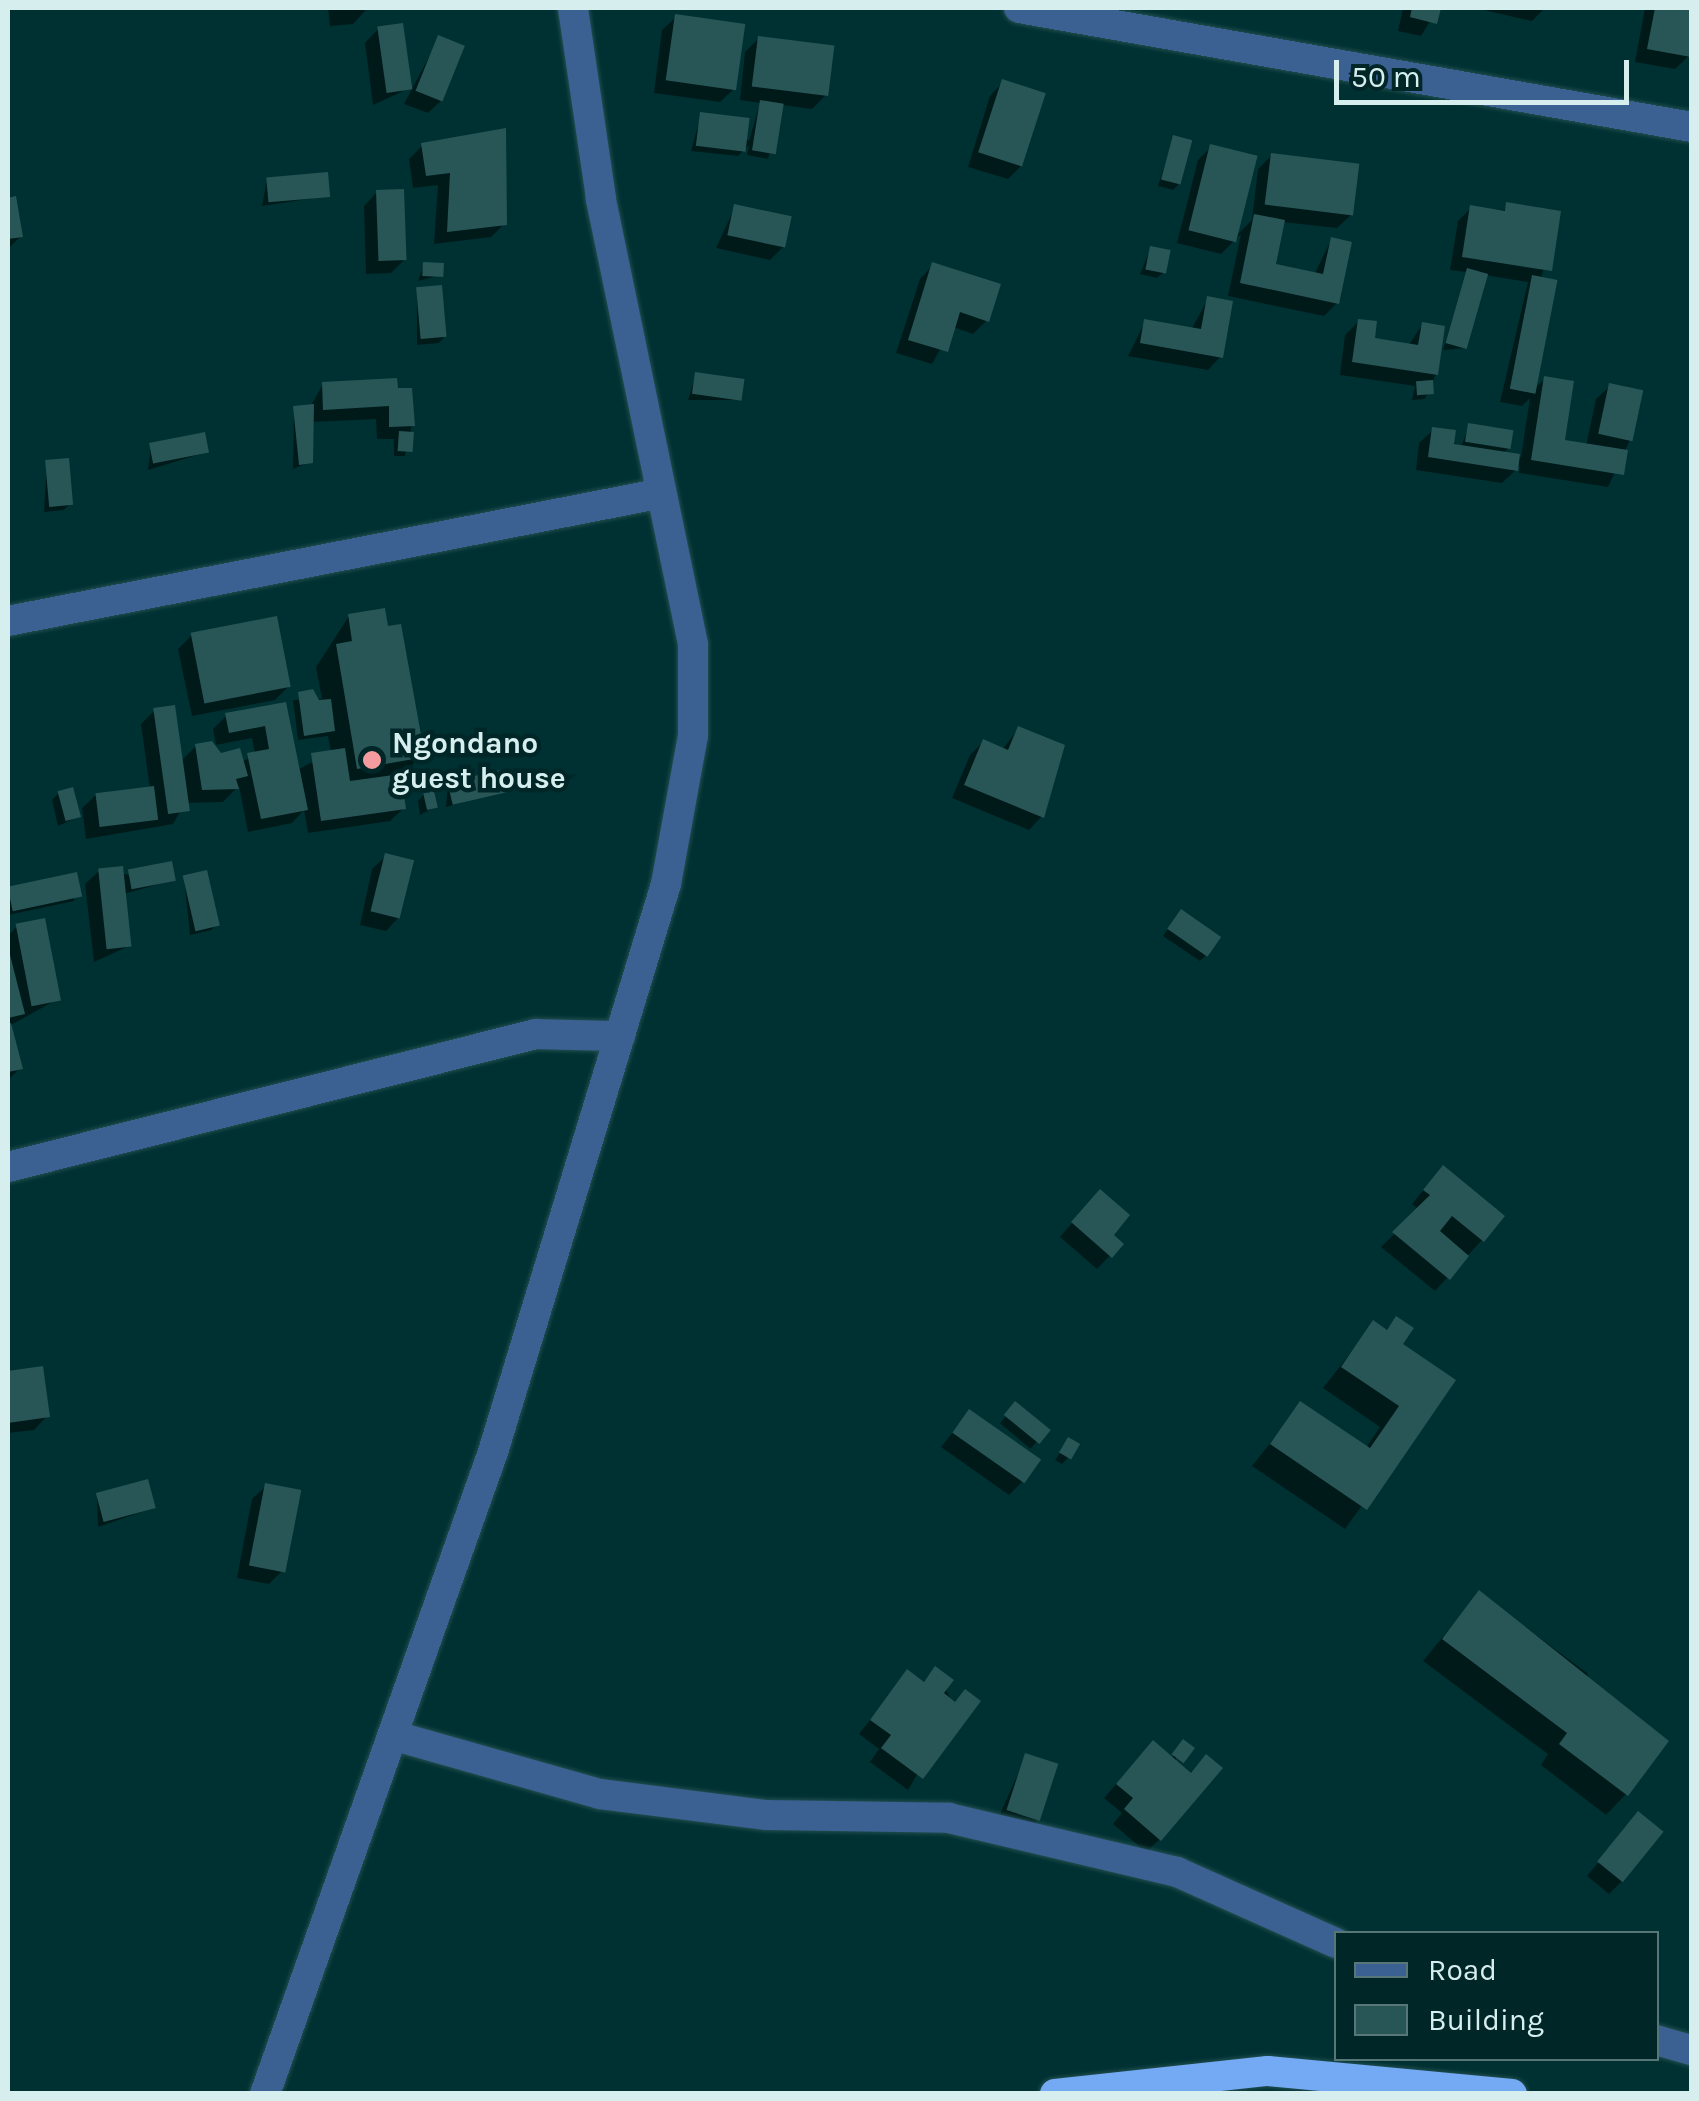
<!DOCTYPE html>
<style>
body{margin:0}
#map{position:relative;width:1699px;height:2101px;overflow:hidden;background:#003132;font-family:Karla,sans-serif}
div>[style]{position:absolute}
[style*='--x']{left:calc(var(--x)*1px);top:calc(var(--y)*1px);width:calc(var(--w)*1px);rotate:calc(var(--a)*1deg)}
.shadow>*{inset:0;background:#0007;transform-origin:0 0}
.building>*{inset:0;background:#285657;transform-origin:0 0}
.roads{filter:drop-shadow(0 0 2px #224f50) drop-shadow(0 0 2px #224f50)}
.minor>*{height:30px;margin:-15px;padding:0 15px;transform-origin:15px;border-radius:15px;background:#3b6092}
.highway>*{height:30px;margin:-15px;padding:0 15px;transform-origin:15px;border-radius:15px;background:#74aaf3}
.dots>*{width:28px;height:28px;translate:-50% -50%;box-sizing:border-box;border:5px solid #012627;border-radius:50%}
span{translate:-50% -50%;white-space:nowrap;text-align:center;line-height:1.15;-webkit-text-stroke:9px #012627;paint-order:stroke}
.poi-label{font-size:30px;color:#d6eeee;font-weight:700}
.left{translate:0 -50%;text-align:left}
.frame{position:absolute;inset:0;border:10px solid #d6eeee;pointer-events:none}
.legend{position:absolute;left:1334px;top:1931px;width:325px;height:130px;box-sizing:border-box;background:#012627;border:2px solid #567677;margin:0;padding:12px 18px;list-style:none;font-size:30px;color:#d6eeee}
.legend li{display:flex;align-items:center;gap:20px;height:50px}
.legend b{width:50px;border:2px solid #567677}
.scale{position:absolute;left:1334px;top:60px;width:295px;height:45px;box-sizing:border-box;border:5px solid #d6eeee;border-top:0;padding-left:12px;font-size:30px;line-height:35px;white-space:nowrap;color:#d6eeee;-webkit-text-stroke:8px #012627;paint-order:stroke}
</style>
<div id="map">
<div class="shadow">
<i style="clip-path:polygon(328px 8px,366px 8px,366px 10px,353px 24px,330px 26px)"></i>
<i style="clip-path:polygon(1403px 8px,1438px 8px,1421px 36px,1398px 31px)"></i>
<i style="clip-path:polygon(1475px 8px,1545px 8px,1532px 21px)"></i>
<i style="clip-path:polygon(1645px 8px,1692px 8px,1692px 53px,1675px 69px,1635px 62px)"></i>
<i style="clip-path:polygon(676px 17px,734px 89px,720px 102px,654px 93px,662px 30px)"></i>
<i style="clip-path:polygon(378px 29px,410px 88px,373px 105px,365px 43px)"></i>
<i style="clip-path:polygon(439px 38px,442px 100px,428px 113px,404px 104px)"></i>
<i style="clip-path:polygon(759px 38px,826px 95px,812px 109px,782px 105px,768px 159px,747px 155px,749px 145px,738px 156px,691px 151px,701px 115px,749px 141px,760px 103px,740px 100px,745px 52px)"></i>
<i style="clip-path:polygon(1003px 82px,1021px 166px,1008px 179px,968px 167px,990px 96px)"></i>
<i style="clip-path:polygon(1174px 137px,1179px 184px,1173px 190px,1158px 186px)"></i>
<i style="clip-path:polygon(422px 146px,504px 224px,491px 237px,434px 244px,438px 185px,413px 188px,409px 159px)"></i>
<i style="clip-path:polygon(1211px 147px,1236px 236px,1252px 220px,1258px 169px,1272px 155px,1351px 215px,1337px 228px,1282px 222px,1273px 266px,1314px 275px,1331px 240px,1337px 303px,1324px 316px,1228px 296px,1241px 234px,1221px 254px,1177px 243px,1198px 160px)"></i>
<i style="clip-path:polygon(267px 179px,327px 196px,262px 206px)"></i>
<i style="clip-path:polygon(377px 192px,405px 259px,391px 273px,366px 274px,364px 206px)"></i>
<i style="clip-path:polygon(14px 199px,21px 236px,8px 249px,8px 200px)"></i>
<i style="clip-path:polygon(735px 207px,784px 246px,770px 260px,716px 248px)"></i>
<i style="clip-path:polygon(1471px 208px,1558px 213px,1541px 279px,1537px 386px,1545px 379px,1562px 442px,1586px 446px,1596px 399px,1610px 386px,1630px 440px,1608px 487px,1519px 473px,1520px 466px,1502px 483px,1416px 470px,1419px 443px,1433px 430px,1461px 447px,1469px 426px,1509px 448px,1502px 454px,1521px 457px,1530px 398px,1522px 406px,1500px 402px,1528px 282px,1485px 275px,1466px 348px,1443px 350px,1466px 272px,1450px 270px,1458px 221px)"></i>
<i style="clip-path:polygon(1151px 248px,1164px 272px,1157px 278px,1140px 274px)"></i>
<i style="clip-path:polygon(424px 265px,442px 275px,418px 281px)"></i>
<i style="clip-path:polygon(933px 265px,987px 320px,973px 334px,953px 327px,932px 364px,896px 353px,920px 279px)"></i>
<i style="clip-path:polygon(417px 290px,445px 336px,439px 343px,417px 345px)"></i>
<i style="clip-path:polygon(1208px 299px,1221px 356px,1208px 370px,1128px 356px,1145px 322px,1191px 330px)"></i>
<i style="clip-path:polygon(1359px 321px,1372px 340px,1408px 346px,1422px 325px,1436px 374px,1425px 399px,1412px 400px,1415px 386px,1340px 375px,1345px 335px)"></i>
<i style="clip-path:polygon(696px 374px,740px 400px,688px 400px)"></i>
<i style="clip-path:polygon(394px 381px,412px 425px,405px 456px,394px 456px,394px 439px,377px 439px,376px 419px,311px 422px,310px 462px,293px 469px,294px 409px,310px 407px,323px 384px)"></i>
<i style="clip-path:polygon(151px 446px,207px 452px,148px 470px)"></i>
<i style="clip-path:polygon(47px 462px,70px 504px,64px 510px,44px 512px)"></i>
<i style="clip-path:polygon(349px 616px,422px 756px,399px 777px,404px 808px,390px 821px,308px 833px,304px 810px,292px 823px,248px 832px,239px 786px,223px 802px,185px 803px,173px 824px,86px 839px,82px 808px,96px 795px,150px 789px,141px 724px,155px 710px,180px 762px,196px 746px,242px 762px,255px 754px,252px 738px,216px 745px,213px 729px,227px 715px,284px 705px,297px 770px,331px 752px,328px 736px,298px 740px,293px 700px,322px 699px,316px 667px)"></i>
<i style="clip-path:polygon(192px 635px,288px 687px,275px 700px,192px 716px,178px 649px)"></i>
<i style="clip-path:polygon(1018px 729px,1042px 816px,1029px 830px,952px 798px,970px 755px,983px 742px,1002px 750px)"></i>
<i style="clip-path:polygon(448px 784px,507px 790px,446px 807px)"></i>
<i style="clip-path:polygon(58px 794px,78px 817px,58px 826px,52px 800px)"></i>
<i style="clip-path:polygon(424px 794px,435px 807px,420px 815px,418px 801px)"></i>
<i style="clip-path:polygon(386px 856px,399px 917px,386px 931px,360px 925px,372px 869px)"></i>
<i style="clip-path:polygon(99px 871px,173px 880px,124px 894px,129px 946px,94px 962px,85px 884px)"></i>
<i style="clip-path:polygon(75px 875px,74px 901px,8px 915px,8px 890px)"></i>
<i style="clip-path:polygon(184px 878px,217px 924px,211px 930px,190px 935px)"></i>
<i style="clip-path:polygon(1175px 919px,1206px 955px,1200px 961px,1163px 936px)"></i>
<i style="clip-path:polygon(17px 926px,58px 999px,9px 1026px,20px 1068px,8px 1080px,8px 936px)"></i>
<i style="clip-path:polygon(1430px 1182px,1482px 1240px,1435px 1291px,1381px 1247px,1419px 1210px,1412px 1204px)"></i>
<i style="clip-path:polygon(1087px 1205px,1121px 1244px,1097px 1269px,1060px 1237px)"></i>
<i style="clip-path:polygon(1396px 1319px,1400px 1345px,1453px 1380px,1345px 1529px,1252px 1466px,1301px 1404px,1365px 1449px,1380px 1427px,1323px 1388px,1374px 1323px,1385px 1331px)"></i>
<i style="clip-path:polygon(41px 1369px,47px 1416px,34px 1430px,8px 1433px,8px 1373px)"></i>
<i style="left:1016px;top:1404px;width:40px;height:25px;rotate:40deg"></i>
<i style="clip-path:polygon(969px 1412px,1022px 1482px,1009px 1495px,941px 1447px)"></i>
<i style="clip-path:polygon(1069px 1440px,1068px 1458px,1062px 1464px,1055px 1460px)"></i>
<i style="clip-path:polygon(266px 1486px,282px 1571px,269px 1584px,237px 1578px,252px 1499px)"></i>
<i style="clip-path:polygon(97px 1496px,153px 1508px,98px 1527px)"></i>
<i style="clip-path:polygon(1479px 1593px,1587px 1673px,1626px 1794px,1606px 1815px,1541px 1765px,1548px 1754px,1423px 1661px)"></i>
<i style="clip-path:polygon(936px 1670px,953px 1704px,965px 1692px,908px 1790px,870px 1762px,879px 1749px,859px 1734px,907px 1673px,922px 1683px)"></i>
<i style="clip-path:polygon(1178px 1749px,1160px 1839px,1146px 1852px,1113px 1824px,1122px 1813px,1104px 1798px,1140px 1757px,1171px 1759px)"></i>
<i style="clip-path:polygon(1026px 1756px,1038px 1819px,1025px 1832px,996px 1823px)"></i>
<i style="clip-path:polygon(1638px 1815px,1623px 1880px,1609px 1894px,1587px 1876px)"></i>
</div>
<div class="building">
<i style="clip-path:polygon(1412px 8px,1441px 8px,1437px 24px,1410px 17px)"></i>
<i style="clip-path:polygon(1655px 8px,1692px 8px,1691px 57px,1647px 49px)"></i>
<i style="left:675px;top:14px;width:71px;height:67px;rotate:8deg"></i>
<i style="left:403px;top:23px;width:67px;height:26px;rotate:82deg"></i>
<i style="left:438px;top:35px;width:29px;height:60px;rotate:22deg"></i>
<i style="left:758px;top:36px;width:77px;height:51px;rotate:7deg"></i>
<i style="left:1002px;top:79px;width:46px;height:77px;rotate:18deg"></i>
<i style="left:760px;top:100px;width:24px;height:51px;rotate:9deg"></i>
<i style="left:700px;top:112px;width:50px;height:34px;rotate:7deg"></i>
<i style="clip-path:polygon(506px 128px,507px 225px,447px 232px,450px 173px,426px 176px,421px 143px)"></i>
<i style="left:1173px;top:135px;width:20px;height:46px;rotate:15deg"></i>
<i style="left:1210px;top:144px;width:49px;height:89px;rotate:14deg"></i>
<i style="left:1271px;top:153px;width:89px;height:52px;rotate:7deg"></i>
<i style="left:328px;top:172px;width:25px;height:62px;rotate:85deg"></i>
<i style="left:404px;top:189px;width:71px;height:28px;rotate:88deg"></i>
<i style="clip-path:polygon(16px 196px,23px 237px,8px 239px,8px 198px)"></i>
<i style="clip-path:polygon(1506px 202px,1561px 211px,1552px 271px,1462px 257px,1470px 205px,1505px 211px)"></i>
<i style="left:734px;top:204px;width:59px;height:32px;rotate:12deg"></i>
<i style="clip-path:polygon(1254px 214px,1285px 220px,1276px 264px,1323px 274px,1331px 237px,1352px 242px,1339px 304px,1240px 283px)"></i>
<i style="left:1150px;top:246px;width:21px;height:24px;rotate:11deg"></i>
<i style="left:423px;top:262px;width:21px;height:14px;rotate:3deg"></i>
<i style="clip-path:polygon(932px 262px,1001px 284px,989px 322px,960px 312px,948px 352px,908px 340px)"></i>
<i style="left:1467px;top:268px;width:22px;height:78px;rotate:16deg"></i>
<i style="left:1532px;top:275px;width:26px;height:116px;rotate:11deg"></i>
<i style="left:442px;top:285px;width:52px;height:26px;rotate:85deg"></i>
<i style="clip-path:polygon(1207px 296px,1233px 301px,1223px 358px,1140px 343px,1144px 319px,1201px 329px)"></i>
<i style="clip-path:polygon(1358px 319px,1377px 321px,1375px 338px,1418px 345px,1422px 322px,1445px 326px,1438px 375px,1352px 362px)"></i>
<i style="left:695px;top:372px;width:50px;height:22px;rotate:8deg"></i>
<i style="clip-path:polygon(1544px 376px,1574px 381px,1565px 440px,1628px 450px,1624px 475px,1531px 460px)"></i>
<i style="clip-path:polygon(397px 378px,398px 388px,412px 388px,415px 426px,389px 427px,389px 406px,323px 410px,322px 382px)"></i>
<i style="left:1433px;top:380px;width:14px;height:17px;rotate:86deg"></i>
<i style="left:1609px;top:383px;width:35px;height:52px;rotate:12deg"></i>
<i style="clip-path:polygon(314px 404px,313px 463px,299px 465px,293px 406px)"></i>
<i style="left:1468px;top:423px;width:46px;height:19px;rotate:9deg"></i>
<i style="clip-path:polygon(1432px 427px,1456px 430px,1454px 444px,1520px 454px,1518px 471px,1428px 457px)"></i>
<i style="left:399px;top:431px;width:15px;height:20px;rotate:4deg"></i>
<i style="left:205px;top:432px;width:21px;height:57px;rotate:79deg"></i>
<i style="left:69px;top:458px;width:47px;height:24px;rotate:85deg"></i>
<i style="clip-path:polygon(385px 608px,388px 626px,401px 624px,425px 757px,357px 769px,336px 644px,352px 641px,348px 614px)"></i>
<i style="left:277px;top:616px;width:72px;height:88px;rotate:79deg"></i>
<i style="clip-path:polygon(313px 689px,319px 700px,331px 699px,335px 731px,304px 736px,298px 692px)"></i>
<i style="clip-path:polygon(286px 702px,308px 810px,261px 819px,247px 753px,269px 749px,265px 726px,229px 733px,225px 713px)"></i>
<i style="left:175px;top:705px;width:107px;height:22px;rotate:82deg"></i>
<i style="clip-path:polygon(1018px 726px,1065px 745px,1044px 818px,964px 785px,983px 739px,1008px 750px)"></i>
<i style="clip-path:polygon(212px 741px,221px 753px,240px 748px,248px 776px,236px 779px,239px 789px,202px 790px,195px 744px)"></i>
<i style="clip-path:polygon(345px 748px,350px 781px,401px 774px,406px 809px,321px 821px,311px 753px)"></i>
<i style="left:505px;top:769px;width:23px;height:59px;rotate:77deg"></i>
<i style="left:154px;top:786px;width:34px;height:59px;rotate:83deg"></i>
<i style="left:73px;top:787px;width:31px;height:16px;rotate:75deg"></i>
<i style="left:434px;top:791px;width:17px;height:11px;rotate:77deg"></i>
<i style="left:385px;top:853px;width:30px;height:60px;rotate:14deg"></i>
<i style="left:172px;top:861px;width:20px;height:45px;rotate:79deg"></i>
<i style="left:123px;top:866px;width:81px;height:25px;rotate:84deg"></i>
<i style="left:207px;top:870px;width:57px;height:25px;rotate:77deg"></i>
<i style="left:77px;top:872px;width:25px;height:71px;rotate:78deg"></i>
<i style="left:1181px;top:909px;width:49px;height:24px;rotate:35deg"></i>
<i style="left:45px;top:918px;width:84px;height:30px;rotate:79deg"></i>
<i style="clip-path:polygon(8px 947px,25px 1014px,8px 1018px)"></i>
<i style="clip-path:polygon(11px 1023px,23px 1069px,8px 1072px,8px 1024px)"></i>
<i style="clip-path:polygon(1443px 1165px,1505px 1216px,1484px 1242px,1452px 1216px,1440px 1231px,1469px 1256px,1450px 1280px,1392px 1232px,1430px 1195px,1423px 1190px)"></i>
<i style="clip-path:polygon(1100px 1189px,1130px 1215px,1114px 1235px,1124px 1244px,1112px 1258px,1071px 1222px)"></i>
<i style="clip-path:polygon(1396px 1316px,1414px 1328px,1403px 1344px,1456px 1380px,1367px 1510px,1270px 1444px,1300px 1401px,1370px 1448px,1399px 1406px,1341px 1367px,1373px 1320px,1387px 1330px)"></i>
<i style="clip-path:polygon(43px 1366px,50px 1417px,8px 1423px,8px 1371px)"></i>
<i style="left:1015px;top:1401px;width:46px;height:18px;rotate:39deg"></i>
<i style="left:969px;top:1409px;width:88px;height:29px;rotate:35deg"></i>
<i style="left:1068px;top:1437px;width:14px;height:18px;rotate:30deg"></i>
<i style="left:148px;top:1479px;width:30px;height:54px;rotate:75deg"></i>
<i style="left:265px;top:1483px;width:37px;height:84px;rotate:11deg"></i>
<i style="clip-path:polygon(1479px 1590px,1669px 1741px,1628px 1796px,1559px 1744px,1567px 1733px,1442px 1639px)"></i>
<i style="clip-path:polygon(935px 1666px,954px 1680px,944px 1693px,955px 1702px,965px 1689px,981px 1701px,923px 1779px,881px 1748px,891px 1735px,870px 1720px,907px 1669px,924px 1682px)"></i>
<i style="left:1183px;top:1739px;width:15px;height:19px;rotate:37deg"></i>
<i style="clip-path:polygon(1153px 1740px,1191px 1773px,1206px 1754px,1223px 1768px,1161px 1841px,1124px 1809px,1133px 1798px,1116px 1784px)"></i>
<i style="left:1025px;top:1753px;width:35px;height:60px;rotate:18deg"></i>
<i style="left:1638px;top:1811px;width:33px;height:65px;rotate:39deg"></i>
</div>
<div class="roads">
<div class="minor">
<i style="--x:1019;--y:8;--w:683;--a:10.03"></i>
<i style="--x:8;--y:621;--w:662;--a:-11.06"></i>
<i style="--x:8;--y:1167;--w:544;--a:-14.14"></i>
<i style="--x:536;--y:1034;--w:84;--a:1.4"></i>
<i style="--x:395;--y:1736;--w:213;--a:15.8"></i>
<i style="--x:600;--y:1794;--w:168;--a:7.2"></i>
<i style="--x:767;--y:1815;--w:182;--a:0.9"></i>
<i style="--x:949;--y:1818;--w:234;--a:13.3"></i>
<i style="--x:1177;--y:1872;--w:174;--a:24.1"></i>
<i style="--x:1656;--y:2040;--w:37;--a:16"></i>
<i style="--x:265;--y:2094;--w:681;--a:-70.45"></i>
<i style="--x:493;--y:1452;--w:594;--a:-73.06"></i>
<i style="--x:666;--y:884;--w:150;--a:-79.7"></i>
<i style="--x:693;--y:736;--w:92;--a:-90"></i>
<i style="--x:693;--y:644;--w:455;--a:-101.7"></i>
<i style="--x:601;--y:198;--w:192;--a:-98.4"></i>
</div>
<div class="highway">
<i style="--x:1055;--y:2094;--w:214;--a:-6.2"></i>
<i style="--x:1268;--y:2071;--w:245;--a:5.4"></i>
</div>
</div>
<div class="dots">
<i style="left:372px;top:760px;background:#f49b9f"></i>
</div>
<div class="poi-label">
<span class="left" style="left:392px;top:760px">Ngondano<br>guest house</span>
</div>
<div class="frame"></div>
<ul class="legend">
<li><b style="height:12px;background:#3b6092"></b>Road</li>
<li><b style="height:28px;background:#285657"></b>Building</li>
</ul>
<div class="scale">50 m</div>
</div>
